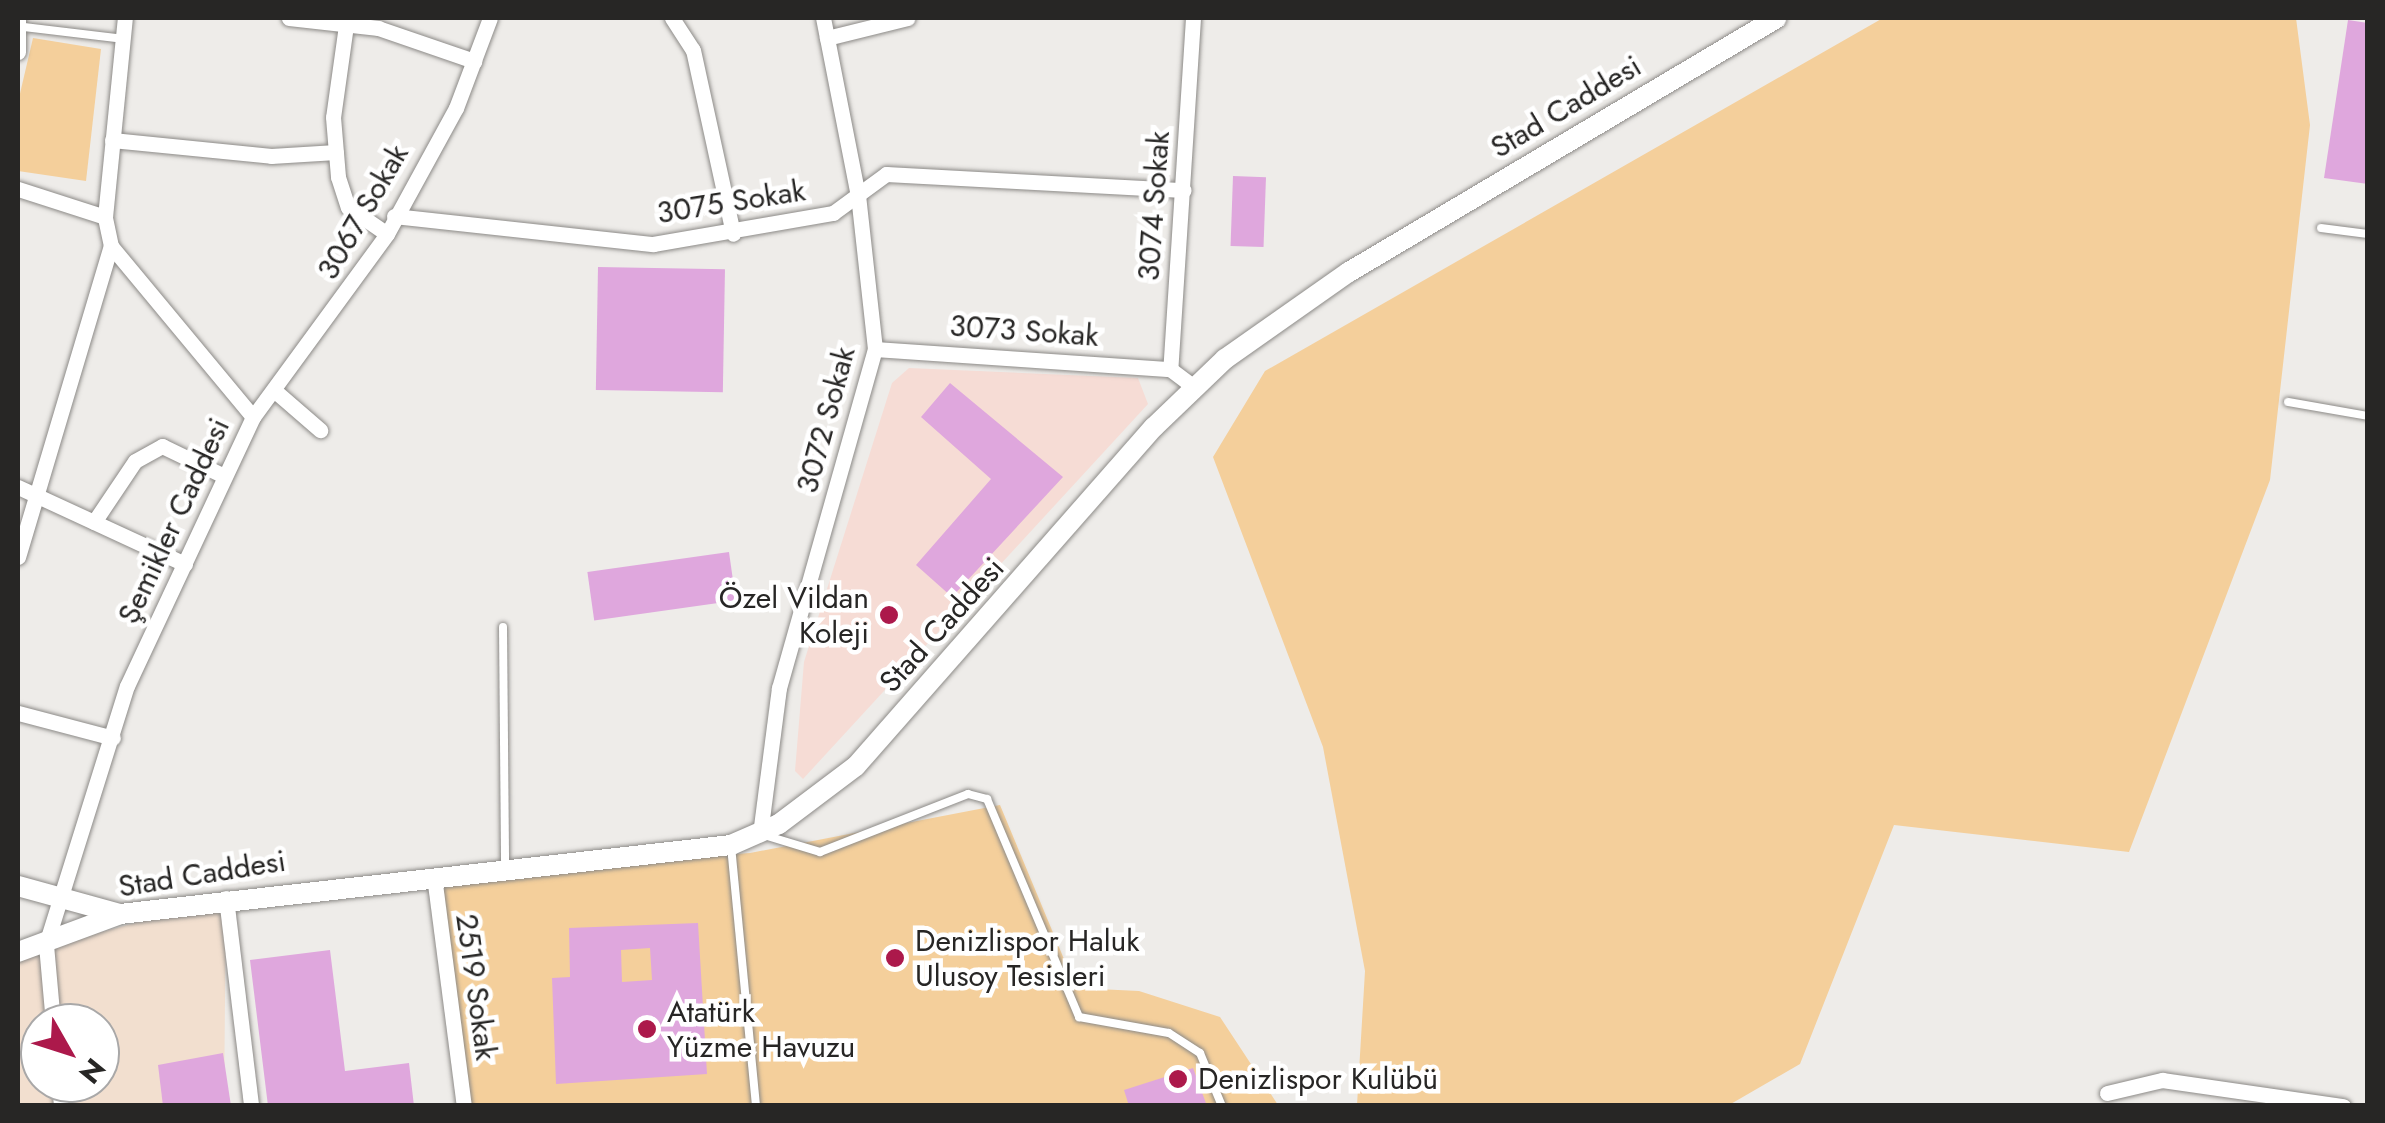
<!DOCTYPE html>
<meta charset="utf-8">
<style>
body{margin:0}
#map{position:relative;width:2385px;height:1123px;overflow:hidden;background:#eeece9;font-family:Jost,sans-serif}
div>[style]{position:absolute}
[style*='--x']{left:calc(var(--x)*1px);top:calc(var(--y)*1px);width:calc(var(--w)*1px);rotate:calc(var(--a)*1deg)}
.industrial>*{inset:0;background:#f2dfcf}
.education>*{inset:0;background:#f6dcd5}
.green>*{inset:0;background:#f4cf9b}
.building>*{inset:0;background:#dfa7dd;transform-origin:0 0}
.roads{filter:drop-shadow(0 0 2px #8c8a87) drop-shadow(0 0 2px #8c8a87)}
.service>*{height:8px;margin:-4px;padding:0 4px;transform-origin:4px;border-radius:4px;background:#fff}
.minor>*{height:15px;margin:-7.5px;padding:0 7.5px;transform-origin:7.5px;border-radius:7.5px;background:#fff}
.tertiary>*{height:20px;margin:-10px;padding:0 10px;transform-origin:10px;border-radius:10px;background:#fff}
.dots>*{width:28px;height:28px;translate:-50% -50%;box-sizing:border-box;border:5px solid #fff;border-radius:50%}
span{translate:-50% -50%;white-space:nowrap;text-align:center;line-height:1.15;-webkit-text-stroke:9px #fff;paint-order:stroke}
.street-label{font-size:30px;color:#272625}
.poi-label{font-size:30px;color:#272625}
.right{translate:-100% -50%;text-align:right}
.left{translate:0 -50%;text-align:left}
.frame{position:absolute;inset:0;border:20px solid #272625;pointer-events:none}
.north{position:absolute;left:20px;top:1003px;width:100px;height:100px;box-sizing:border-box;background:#fff;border:2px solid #a9a8a8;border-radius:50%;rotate:129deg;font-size:28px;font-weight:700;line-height:40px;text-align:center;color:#272625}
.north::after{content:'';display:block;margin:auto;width:35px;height:45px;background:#ac194b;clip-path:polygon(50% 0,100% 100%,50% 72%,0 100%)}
</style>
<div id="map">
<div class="industrial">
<i style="clip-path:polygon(evenodd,226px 898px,224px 1105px,18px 1106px,18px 955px,226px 898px,40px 1023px,100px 1023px,100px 1083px,40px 1083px,40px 1023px)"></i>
</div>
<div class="education">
<i style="clip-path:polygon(909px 368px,1138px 378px,1148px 404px,803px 779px,795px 771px,804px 662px,892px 383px)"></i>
</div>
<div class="green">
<i style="clip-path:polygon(1883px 18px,2296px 18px,2310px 125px,2270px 480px,2129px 852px,1894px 825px,1800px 1064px,1729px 1105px,1357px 1105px,1365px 971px,1323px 747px,1213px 457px,1265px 371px)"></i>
<i style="clip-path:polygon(33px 38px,101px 49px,86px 181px,18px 171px,18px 102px)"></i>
<i style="clip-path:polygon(1000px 805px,1076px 988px,1139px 991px,1220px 1017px,1278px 1105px,466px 1105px,434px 876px,750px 853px)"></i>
</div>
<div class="building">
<i style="clip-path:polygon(2348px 20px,2368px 23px,2368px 184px,2324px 178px)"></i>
<i style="left:1233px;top:176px;width:33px;height:70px;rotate:2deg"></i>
<i style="left:598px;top:267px;width:127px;height:123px;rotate:1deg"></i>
<i style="clip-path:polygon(950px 383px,1063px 477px,952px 597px,916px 565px,991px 479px,921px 417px)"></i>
<i style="left:729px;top:552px;width:49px;height:143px;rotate:82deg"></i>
<i style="clip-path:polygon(evenodd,698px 923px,707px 1074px,556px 1084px,552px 978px,570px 977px,569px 928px,698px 923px,650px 948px,652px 980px,622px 982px,621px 950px,650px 948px)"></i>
<i style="clip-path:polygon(330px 950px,345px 1071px,409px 1063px,414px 1106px,268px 1106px,250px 960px)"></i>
<i style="clip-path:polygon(223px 1053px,231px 1106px,163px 1106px,158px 1065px)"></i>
<i style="clip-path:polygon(1193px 1068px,1207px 1106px,1129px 1106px,1124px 1090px)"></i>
</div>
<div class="roads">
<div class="service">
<i style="--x:24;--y:27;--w:101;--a:6.8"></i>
<i style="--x:2321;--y:228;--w:47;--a:7.3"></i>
<i style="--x:2288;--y:402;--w:81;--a:9.9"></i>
<i style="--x:503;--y:627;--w:241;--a:89.5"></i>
<i style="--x:764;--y:835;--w:59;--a:16.9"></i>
<i style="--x:820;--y:852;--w:159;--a:-21.4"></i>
<i style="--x:968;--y:794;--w:20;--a:15"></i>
<i style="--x:987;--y:799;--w:237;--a:67.1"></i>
<i style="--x:1079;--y:1017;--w:91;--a:10.1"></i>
<i style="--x:1169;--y:1033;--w:37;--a:33"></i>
<i style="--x:1200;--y:1053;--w:57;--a:67.5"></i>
<i style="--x:731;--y:846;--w:261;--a:84.5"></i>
</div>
<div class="minor">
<i style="--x:18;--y:18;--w:34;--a:90"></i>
<i style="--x:289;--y:18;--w:90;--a:6.4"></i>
<i style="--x:378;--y:28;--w:102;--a:19"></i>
<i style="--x:347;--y:18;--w:100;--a:98"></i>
<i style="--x:333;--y:117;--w:60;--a:85.2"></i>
<i style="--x:338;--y:177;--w:32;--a:72"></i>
<i style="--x:348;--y:207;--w:47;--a:34.7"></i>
<i style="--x:672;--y:18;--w:38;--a:57"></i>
<i style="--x:693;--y:50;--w:188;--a:77.7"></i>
<i style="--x:1193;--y:18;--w:352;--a:93.7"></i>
<i style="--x:1170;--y:369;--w:30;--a:37"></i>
<i style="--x:827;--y:38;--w:83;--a:-13.9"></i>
<i style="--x:112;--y:140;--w:160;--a:5.7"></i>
<i style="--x:271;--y:156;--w:65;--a:-3.5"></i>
<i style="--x:18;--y:189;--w:91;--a:17.8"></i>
<i style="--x:394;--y:216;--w:261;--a:6.2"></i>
<i style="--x:653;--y:244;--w:183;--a:-9.8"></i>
<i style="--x:833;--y:213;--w:66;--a:-36.3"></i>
<i style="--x:886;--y:174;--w:298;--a:3.1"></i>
<i style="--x:875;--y:349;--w:296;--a:3.9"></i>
<i style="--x:275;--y:391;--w:60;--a:40.9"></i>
<i style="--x:253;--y:417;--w:227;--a:-53.8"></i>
<i style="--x:387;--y:234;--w:144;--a:-61.3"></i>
<i style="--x:456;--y:108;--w:96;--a:-69.3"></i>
<i style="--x:18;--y:487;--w:184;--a:24.8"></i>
<i style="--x:94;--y:522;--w:73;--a:-56.1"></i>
<i style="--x:135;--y:461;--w:31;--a:-29"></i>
<i style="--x:162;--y:446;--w:69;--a:25.8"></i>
<i style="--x:18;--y:557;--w:325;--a:-73.4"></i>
<i style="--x:18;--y:713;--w:98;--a:14.7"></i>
<i style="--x:760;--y:834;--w:147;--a:-82.6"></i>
<i style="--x:779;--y:688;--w:352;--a:-74.2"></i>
<i style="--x:875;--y:349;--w:154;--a:-96.3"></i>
<i style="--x:858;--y:196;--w:181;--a:-101.1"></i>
<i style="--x:434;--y:876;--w:232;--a:82.6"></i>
<i style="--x:226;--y:898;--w:209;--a:83.1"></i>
<i style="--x:53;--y:1023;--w:79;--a:-95.1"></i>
<i style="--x:46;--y:944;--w:270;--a:-72.6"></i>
<i style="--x:127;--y:686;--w:297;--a:-64.9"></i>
<i style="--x:253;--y:417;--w:222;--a:-129.7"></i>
<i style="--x:111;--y:246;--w:30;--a:-102"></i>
<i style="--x:105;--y:217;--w:200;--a:-84.3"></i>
<i style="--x:59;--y:1083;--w:23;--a:85"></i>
<i style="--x:2107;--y:1093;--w:57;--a:-13.3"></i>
<i style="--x:2162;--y:1080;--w:183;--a:8.2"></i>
</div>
<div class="tertiary">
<i style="--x:18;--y:886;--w:106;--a:15.4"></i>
<i style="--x:18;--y:952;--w:109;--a:-20.4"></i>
<i style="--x:120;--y:914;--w:615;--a:-6.44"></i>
<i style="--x:731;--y:845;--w:52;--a:-23.6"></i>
<i style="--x:779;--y:824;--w:96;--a:-37"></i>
<i style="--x:856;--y:766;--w:451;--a:-48.7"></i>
<i style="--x:1154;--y:427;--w:98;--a:-43.8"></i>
<i style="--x:1225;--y:359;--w:151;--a:-35.1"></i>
<i style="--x:1349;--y:272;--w:497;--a:-30.7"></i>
</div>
</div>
<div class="dots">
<i style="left:889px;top:615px;background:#ac194b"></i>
<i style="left:895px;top:958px;background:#ac194b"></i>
<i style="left:647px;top:1029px;background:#ac194b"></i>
<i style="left:1178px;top:1079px;background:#ac194b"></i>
</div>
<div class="street-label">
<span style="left:1566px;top:107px;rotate:-31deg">Stad Caddesi</span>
<span style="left:731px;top:202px;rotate:-9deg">3075 Sokak</span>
<span style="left:1154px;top:206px;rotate:-86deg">3074 Sokak</span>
<span style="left:363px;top:212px;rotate:-60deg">3067 Sokak</span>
<span style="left:1024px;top:331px;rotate:4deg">3073 Sokak</span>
<span style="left:826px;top:420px;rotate:-75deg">3072 Sokak</span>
<span style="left:174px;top:521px;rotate:-65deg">Şemikler Caddesi</span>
<span style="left:942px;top:625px;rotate:-48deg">Stad Caddesi</span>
<span style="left:202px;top:874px;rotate:-9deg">Stad Caddesi</span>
<span style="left:476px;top:987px;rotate:82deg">2519 Sokak</span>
</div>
<div class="poi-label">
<span class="right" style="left:869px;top:615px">Özel Vildan<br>Koleji</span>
<span class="left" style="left:915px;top:958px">Denizlispor Haluk<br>Ulusoy Tesisleri</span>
<span class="left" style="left:667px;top:1029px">Atatürk<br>Yüzme Havuzu</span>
<span class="left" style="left:1198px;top:1079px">Denizlispor Kulübü</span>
</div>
<div class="frame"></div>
<div class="north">N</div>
</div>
